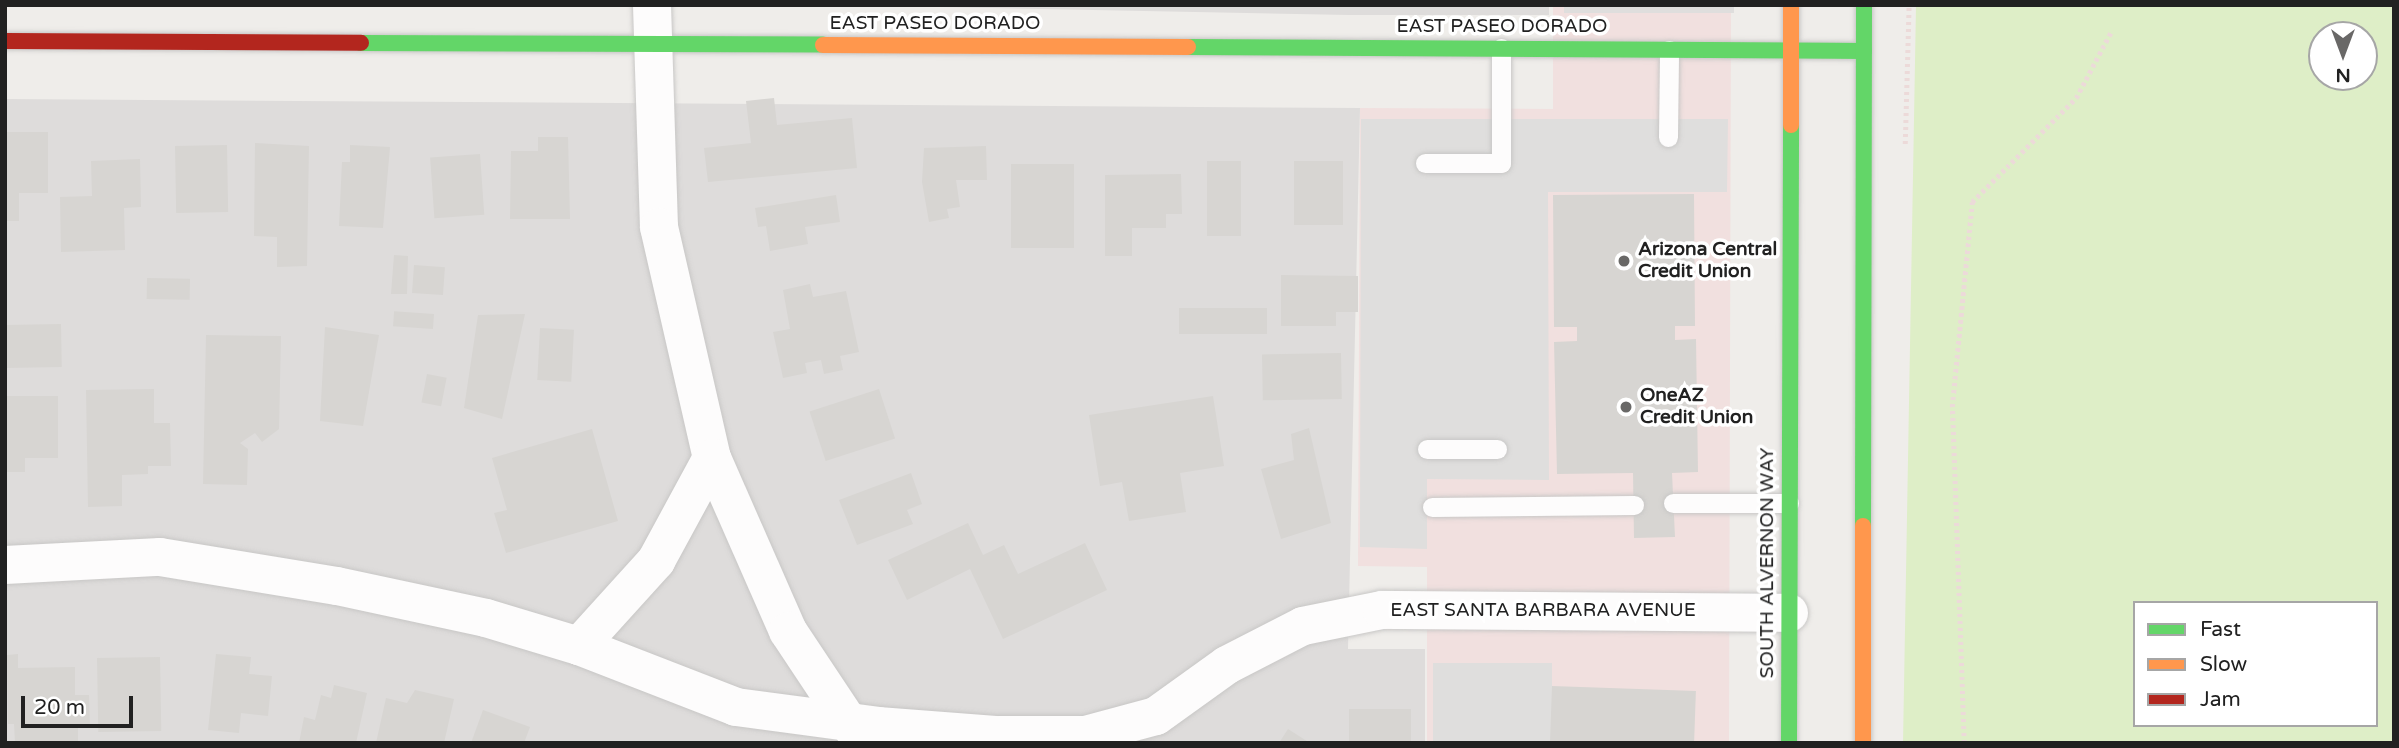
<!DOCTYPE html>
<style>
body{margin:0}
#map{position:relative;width:2399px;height:748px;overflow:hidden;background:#efedea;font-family:"Varela Round",sans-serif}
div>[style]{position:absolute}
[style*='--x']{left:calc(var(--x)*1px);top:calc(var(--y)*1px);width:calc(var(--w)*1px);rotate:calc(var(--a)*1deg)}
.residential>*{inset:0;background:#dedcdb}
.commercial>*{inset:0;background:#f1e0df}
.grass>*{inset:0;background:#deeec7}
.parking>*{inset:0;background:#dfdedd;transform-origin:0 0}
.building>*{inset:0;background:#d7d5d2;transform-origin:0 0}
.path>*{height:4.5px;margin-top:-2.25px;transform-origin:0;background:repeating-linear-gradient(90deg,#ecdad9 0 3.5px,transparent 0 7px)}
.roads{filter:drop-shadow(0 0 2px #c8c7c6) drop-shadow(0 0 2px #c8c7c6)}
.lane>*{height:19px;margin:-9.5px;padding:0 9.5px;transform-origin:9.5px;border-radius:9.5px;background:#fdfcfc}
.street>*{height:38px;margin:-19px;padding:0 19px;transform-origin:19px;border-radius:19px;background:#fdfcfc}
.fast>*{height:16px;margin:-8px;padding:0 8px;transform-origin:8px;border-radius:8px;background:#63d668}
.slow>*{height:16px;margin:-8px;padding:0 8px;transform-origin:8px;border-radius:8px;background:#ff974d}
.jam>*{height:16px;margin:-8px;padding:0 8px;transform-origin:8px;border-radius:8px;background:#b3261e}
.dots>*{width:19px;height:19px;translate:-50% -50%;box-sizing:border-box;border:4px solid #fff;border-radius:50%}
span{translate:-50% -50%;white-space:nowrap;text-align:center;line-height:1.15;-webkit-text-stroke:7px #fff;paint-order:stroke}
.street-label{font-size:19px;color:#212121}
.poi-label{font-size:19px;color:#212121;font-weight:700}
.left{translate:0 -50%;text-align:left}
.frame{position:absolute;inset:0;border:7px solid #212121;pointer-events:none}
.legend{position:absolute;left:2133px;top:601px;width:245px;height:126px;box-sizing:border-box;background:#fff;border:2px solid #a6a6a6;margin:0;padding:9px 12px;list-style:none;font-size:21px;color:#212121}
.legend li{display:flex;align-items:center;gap:14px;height:35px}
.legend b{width:35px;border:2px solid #a6a6a6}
.north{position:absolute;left:2308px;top:21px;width:70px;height:70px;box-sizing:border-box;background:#fff;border:2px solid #a6a6a6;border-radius:50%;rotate:180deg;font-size:19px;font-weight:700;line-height:28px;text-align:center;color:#212121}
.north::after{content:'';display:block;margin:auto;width:24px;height:32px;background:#696867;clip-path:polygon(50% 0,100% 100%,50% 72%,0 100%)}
.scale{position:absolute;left:21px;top:696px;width:112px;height:32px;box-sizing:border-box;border:4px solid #212121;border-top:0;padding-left:9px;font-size:21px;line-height:24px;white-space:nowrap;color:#212121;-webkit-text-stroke:5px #fff;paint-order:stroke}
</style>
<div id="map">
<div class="residential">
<i style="clip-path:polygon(835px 5px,1549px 5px,1549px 15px,1349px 15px)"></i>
<i style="clip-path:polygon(5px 99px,1360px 108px,1348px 649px,1425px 649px,1425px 743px,5px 743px)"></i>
</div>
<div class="commercial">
<i style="clip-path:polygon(1553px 5px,1731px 5px,1729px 743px,1427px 743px,1427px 567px,1358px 566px,1360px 108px,1553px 109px)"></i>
</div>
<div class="grass">
<i style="clip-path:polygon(evenodd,1916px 5px,2394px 5px,2394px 743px,1903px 743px,1916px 5px,2322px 35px,2364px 35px,2364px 77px,2322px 77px,2322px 35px,1916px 5px,2135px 603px,2376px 603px,2376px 725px,2135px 725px,2135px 603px)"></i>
</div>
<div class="parking">
<i style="left:1564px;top:5px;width:170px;height:8px"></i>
<i style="clip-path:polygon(1361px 119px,1728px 119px,1727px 192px,1548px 192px,1549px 480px,1427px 479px,1427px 549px,1360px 547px)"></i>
<i style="left:1433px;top:663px;width:119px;height:80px"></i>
</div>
<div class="building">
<i style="clip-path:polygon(774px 98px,777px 125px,852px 118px,857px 168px,708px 182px,704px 148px,751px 143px,746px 101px)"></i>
<i style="clip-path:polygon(5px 132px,48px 132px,48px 193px,19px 193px,19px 221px,5px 221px)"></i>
<i style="clip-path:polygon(538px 137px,568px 137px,570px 219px,510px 219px,511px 151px,538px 151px)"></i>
<i style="clip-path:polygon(255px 143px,309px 146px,307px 266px,277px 267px,277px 237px,254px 236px)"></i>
<i style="left:227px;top:145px;width:67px;height:52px;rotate:89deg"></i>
<i style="clip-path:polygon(350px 145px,390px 147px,383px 228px,339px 226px,342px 162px,350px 162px)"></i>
<i style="clip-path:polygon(986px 146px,987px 180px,956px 180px,960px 207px,947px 209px,949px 218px,929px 222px,922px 182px,924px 148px)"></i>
<i style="left:480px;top:154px;width:61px;height:50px;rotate:86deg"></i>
<i style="clip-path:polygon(140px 159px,141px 207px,124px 208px,125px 250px,61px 252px,60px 197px,92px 196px,91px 161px)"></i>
<i style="left:1207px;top:161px;width:34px;height:75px"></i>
<i style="left:1343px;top:161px;width:64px;height:49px;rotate:90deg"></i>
<i style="left:1011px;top:164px;width:63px;height:84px"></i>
<i style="clip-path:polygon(1181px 174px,1182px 214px,1166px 214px,1166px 228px,1132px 228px,1132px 256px,1105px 256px,1105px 175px)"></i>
<i style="clip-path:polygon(1694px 194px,1695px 326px,1675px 326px,1675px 340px,1696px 339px,1698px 472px,1672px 473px,1675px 537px,1634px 538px,1633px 473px,1557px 474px,1554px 342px,1577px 341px,1577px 327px,1554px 327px,1553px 195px)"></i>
<i style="clip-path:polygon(836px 195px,840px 222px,805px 227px,808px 244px,770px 251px,766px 226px,758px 227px,755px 208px)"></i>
<i style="clip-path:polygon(394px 255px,408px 256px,407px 294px,391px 294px)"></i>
<i style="left:414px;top:265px;width:31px;height:28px;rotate:4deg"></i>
<i style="clip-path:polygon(1281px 275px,1358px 276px,1358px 312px,1336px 312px,1336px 326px,1281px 326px)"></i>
<i style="left:147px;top:278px;width:43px;height:21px;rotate:1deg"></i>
<i style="clip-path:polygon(810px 284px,813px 297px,846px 291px,859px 352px,840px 356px,843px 370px,824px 374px,821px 360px,805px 363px,807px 373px,783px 378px,773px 332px,790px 329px,783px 290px)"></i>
<i style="left:1179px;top:308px;width:88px;height:26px"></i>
<i style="left:434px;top:314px;width:15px;height:40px;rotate:94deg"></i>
<i style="clip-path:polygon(525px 314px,502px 419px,464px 408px,478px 315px)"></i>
<i style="left:61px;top:324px;width:43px;height:56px;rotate:89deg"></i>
<i style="clip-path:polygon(325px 327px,379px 335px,363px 426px,320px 421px)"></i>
<i style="left:540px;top:328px;width:34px;height:52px;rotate:3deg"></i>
<i style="clip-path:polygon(206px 335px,281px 336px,279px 429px,262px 442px,255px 433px,240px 443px,248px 449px,247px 485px,203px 484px)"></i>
<i style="left:1341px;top:353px;width:46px;height:79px;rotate:89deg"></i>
<i style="left:427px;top:374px;width:20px;height:29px;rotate:11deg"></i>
<i style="clip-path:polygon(154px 389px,154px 423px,170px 423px,171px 466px,148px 466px,148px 474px,122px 475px,122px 506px,88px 507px,86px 390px)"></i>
<i style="left:879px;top:389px;width:52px;height:73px;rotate:72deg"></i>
<i style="clip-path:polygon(5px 396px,58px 396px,58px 458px,25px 458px,25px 472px,5px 472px)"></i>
<i style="clip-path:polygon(1213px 396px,1224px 466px,1180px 473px,1186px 512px,1129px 521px,1122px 482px,1100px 486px,1089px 415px)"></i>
<i style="clip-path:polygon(1309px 428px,1331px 523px,1281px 539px,1261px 469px,1294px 460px,1291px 434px)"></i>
<i style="clip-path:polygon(592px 429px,618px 521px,506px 553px,494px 513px,507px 510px,492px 458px)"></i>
<i style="clip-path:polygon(911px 473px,922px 504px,907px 510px,913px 524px,857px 545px,839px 500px)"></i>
<i style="clip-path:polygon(968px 523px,983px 555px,1004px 545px,1018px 574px,1085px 543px,1107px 590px,1003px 639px,970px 569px,907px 600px,888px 560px)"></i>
<i style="clip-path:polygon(18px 654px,18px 668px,75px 667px,75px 695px,89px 695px,90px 727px,78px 727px,78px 743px,15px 743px,14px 724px,8px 724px,7px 655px)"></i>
<i style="clip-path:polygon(216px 654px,251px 657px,249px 674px,272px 676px,268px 716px,241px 713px,239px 733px,208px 730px)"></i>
<i style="left:160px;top:657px;width:74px;height:63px;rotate:89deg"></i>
<i style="clip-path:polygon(334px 685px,367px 693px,356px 743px,299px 743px,304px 717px,315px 720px,321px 695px,331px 698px)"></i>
<i style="left:1552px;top:686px;width:144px;height:57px;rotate:2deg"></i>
<i style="clip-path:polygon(415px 690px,454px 699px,444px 743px,376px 743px,386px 698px,407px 703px)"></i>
<i style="left:1411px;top:709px;width:34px;height:62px;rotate:90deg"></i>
<i style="clip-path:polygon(483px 710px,530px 727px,524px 743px,471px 743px)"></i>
<i style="clip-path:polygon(1288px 729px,1310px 743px,1279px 743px)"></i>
</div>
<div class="path">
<i style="--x:1905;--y:144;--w:139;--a:-88.4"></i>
<i style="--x:1964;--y:743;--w:336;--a:-92"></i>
<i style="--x:1952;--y:407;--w:206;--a:-84.4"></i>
<i style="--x:1972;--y:202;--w:147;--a:-45"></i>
<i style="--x:2076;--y:98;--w:75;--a:-62.1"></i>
</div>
<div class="roads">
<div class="lane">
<i style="--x:1668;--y:137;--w:87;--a:-89.3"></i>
<i style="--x:1425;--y:163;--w:76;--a:0"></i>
<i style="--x:1501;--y:163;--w:115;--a:-90"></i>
<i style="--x:1427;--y:449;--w:70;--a:0"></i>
<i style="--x:1673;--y:503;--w:116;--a:0"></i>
<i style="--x:1432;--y:507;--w:202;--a:-0.6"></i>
</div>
<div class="street">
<i style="--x:652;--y:5;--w:222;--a:88.2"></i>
<i style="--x:659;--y:227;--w:237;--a:77.1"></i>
<i style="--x:712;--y:458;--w:189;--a:66.3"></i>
<i style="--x:788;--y:631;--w:125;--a:56.4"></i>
<i style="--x:5;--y:565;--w:155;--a:-3"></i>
<i style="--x:160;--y:557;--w:179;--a:9.3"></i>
<i style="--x:337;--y:586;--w:152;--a:12.1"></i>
<i style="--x:486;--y:618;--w:97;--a:16.8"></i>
<i style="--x:579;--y:646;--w:168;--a:21.2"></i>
<i style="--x:736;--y:707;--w:143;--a:7.6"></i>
<i style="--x:878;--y:726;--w:121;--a:4.3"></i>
<i style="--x:999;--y:735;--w:86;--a:0"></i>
<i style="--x:1085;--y:735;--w:73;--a:-15"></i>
<i style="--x:1156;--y:716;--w:87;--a:-35.7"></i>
<i style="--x:1227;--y:665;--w:85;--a:-27.2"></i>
<i style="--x:1303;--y:626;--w:81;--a:-11.4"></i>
<i style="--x:1382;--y:610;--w:407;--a:0.4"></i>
<i style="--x:579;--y:646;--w:115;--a:-47.8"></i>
<i style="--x:656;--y:561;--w:117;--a:-61.5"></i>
</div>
<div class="fast">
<i style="--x:361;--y:43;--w:462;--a:0.2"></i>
<i style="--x:1188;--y:47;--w:676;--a:0.34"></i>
<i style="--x:1863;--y:526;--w:521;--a:-89.89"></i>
<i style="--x:1789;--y:743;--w:618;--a:-89.81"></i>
</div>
<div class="slow">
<i style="--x:823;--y:45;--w:365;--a:0.3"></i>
<i style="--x:1791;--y:125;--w:120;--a:-90"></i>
<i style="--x:1863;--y:743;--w:217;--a:-90"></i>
</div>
<div class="jam">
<i style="--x:5;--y:41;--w:356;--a:0.3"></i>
</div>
</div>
<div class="dots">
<i style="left:1624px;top:261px;background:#696867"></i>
<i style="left:1626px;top:407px;background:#696867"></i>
</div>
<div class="street-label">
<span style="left:935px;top:24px">EAST PASEO DORADO</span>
<span style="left:1502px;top:27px">EAST PASEO DORADO</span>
<span style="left:1768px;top:563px;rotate:-90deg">SOUTH ALVERNON WAY</span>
<span style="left:1543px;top:611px">EAST SANTA BARBARA AVENUE</span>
</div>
<div class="poi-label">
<span class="left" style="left:1638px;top:261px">Arizona Central<br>Credit Union</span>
<span class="left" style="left:1640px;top:407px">OneAZ<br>Credit Union</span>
</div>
<div class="frame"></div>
<ul class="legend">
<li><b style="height:9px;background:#63d668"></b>Fast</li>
<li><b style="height:9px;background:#ff974d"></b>Slow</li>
<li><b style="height:9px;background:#b3261e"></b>Jam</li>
</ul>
<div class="north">N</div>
<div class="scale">20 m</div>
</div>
